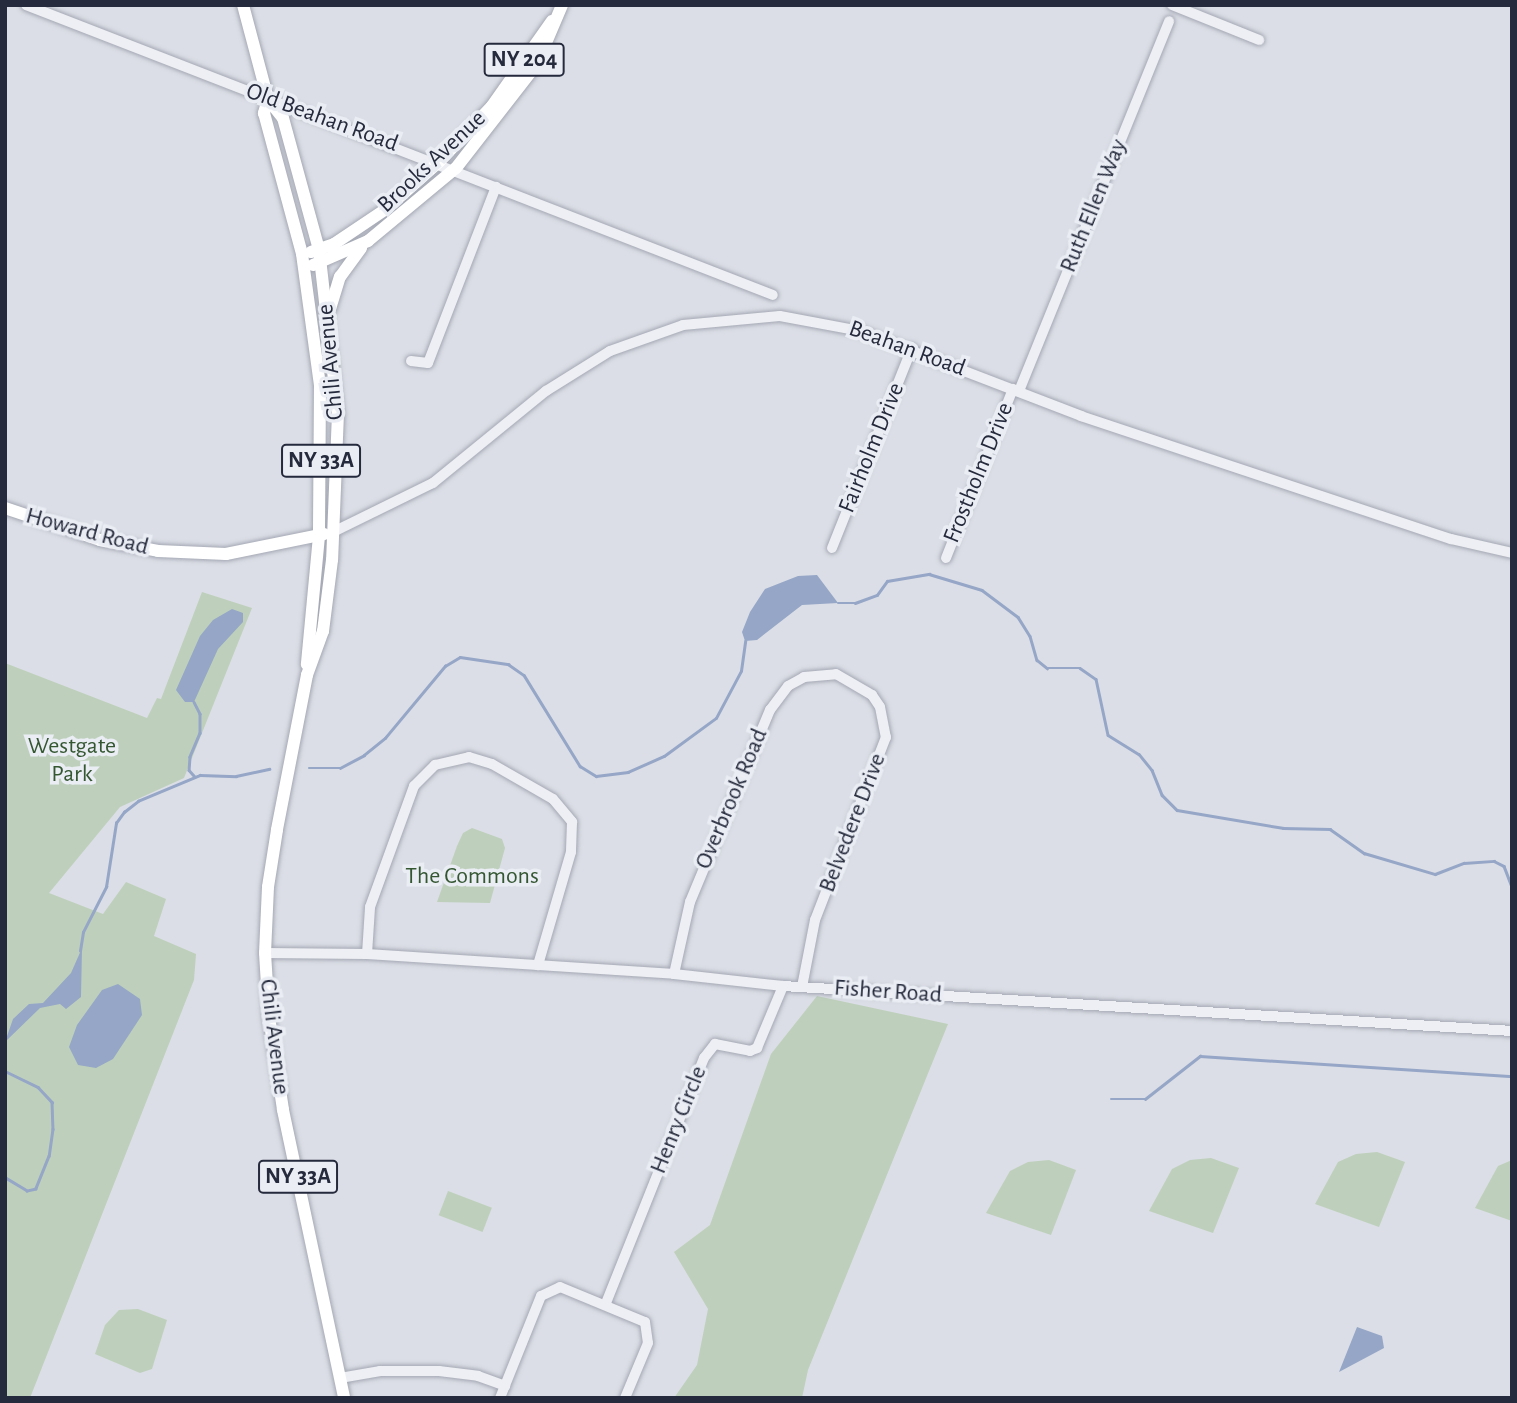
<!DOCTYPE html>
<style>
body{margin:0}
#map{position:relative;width:1517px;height:1403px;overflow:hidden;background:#dbdee6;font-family:"Alegreya Sans",sans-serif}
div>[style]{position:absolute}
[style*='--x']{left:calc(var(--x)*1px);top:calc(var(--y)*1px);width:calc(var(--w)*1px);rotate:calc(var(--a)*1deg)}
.green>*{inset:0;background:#bed0bc;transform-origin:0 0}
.water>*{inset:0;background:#95a6c7}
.stream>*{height:2.5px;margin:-1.25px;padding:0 1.25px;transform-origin:1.25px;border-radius:1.25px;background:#95a6c7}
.roads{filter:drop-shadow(0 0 2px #a4a8b3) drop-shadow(0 0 2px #a4a8b3)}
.minor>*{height:10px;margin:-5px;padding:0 5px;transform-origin:5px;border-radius:5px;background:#eeeff4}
.major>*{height:12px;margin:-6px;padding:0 6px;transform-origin:6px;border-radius:6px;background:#fff}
span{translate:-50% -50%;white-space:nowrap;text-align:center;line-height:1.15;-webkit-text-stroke:7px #eaedf4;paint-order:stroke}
.shield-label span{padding:2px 5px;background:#eaedf4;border:2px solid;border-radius:5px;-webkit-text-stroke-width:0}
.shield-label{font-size:23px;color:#252a3c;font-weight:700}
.street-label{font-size:24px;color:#252a3c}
.park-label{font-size:24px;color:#345732}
.frame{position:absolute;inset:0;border:7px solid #252a3c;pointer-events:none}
</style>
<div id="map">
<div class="green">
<i style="clip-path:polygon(202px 592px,252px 608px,184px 778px,120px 807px,49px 893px,103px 914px,126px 882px,166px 899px,154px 936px,196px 954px,194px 980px,30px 1398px,5px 1398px,5px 663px,147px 718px,157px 698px,161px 699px)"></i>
<i style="clip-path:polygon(472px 828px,502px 839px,505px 848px,490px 903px,437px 902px,457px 846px,463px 833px)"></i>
<i style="clip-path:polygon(817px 996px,948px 1024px,808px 1370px,802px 1398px,674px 1398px,697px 1365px,708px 1309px,674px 1252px,710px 1225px,771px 1054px)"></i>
<i style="clip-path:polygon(1377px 1152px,1405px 1162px,1379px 1227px,1315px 1204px,1338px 1162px,1356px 1154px)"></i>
<i style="clip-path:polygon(1211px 1158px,1239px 1168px,1213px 1233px,1149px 1211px,1172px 1169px,1190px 1160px)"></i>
<i style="clip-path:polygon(1049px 1160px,1076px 1170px,1051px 1235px,986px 1213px,1010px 1171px,1028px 1162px)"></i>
<i style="clip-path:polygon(1512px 1160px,1512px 1221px,1475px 1208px,1498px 1166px)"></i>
<i style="left:448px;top:1191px;width:47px;height:26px;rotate:21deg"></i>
<i style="clip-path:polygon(138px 1309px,167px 1320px,152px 1369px,140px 1373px,95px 1354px,105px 1325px,119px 1310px)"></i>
</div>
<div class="water">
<i style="clip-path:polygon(817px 575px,838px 603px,802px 605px,757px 640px,745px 641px,742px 632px,750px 612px,765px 589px,798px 576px)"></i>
<i style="clip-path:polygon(232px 609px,243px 613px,243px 622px,218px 649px,194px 702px,185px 702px,176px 690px,200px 636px,213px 620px)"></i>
<i style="clip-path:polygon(82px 948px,81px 997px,66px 1009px,60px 1004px,40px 1008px,5px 1042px,13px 1019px,29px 1004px,43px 1003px,71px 973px)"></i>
<i style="clip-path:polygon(118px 984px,140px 999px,142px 1015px,113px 1059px,96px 1068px,78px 1065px,69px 1047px,77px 1025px,102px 990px)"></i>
<i style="clip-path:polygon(1357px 1327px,1382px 1336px,1384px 1348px,1339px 1372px)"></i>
</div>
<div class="stream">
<i style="--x:838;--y:603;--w:17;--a:0"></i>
<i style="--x:855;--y:603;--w:23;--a:-20"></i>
<i style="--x:877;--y:595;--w:17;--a:-54"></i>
<i style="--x:887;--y:581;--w:43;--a:-9.5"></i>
<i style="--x:929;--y:574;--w:55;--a:16.8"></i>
<i style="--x:982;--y:590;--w:45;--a:36.9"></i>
<i style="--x:1018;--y:617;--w:22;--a:58"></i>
<i style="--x:1030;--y:636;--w:25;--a:74"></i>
<i style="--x:1037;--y:660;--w:13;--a:39"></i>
<i style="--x:1047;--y:668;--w:33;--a:0"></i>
<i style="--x:1080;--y:668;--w:19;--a:35"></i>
<i style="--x:1096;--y:679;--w:57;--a:77.9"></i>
<i style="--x:1108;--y:735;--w:36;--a:32"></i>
<i style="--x:1139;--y:754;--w:21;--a:51"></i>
<i style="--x:1152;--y:770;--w:27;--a:68"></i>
<i style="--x:1162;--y:795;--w:21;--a:45"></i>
<i style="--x:1177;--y:810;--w:108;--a:9.6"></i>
<i style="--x:1283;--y:828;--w:47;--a:1.2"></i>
<i style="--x:1330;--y:829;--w:42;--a:35.2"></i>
<i style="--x:1364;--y:853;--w:74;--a:16.5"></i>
<i style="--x:1435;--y:874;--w:31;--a:-21"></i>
<i style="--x:1464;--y:863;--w:30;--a:-4"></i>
<i style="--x:1494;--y:861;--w:11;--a:27"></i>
<i style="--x:1504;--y:866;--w:22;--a:69"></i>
<i style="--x:194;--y:702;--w:13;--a:63"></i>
<i style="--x:200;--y:714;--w:19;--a:90"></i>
<i style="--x:200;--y:733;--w:26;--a:113"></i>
<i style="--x:190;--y:757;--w:13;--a:94"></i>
<i style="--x:189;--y:770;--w:9;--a:49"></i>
<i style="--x:309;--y:768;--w:31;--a:0"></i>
<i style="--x:340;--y:768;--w:27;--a:-28"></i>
<i style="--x:364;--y:755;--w:27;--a:-39"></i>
<i style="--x:385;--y:738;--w:94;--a:-50.2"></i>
<i style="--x:445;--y:666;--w:17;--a:-31"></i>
<i style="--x:460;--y:657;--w:49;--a:8.3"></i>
<i style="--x:508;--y:664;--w:19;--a:35"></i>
<i style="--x:524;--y:675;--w:107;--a:58.4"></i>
<i style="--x:580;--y:766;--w:19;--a:32"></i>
<i style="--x:596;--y:776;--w:32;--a:-7"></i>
<i style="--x:628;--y:772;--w:39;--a:-24"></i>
<i style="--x:664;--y:756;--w:64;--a:-36.2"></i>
<i style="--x:716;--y:718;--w:53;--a:-62"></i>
<i style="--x:741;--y:671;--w:30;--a:-82"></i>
<i style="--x:80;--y:951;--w:19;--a:-81"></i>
<i style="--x:83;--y:932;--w:51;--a:-62.9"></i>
<i style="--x:106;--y:887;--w:65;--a:-81.1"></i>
<i style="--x:116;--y:823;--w:14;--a:-54"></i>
<i style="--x:124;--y:812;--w:18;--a:-38"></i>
<i style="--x:138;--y:801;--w:67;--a:-22.8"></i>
<i style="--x:200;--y:775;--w:36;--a:2"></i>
<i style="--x:236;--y:776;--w:34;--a:-12"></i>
<i style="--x:5;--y:1071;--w:37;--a:26"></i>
<i style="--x:38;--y:1087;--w:21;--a:47"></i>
<i style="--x:52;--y:1102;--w:27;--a:88"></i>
<i style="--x:53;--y:1129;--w:27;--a:98"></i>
<i style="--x:49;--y:1156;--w:35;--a:112"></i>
<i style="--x:36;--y:1189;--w:9;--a:167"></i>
<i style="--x:27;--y:1191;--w:26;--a:-149"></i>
<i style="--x:1111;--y:1099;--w:34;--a:0"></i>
<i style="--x:1145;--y:1099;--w:70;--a:-38"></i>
<i style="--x:1200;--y:1056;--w:313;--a:3.7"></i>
</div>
<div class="roads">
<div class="minor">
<i style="--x:26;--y:5;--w:801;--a:21.22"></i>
<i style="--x:1172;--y:5;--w:94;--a:21.9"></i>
<i style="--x:411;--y:361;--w:17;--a:7"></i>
<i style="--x:428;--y:363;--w:189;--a:-68.9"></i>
<i style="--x:1019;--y:391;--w:399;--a:-67.9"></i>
<i style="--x:335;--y:531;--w:109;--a:-26.1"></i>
<i style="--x:433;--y:483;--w:146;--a:-39.2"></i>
<i style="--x:546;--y:391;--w:75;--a:-32"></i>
<i style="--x:610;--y:351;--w:77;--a:-19.6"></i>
<i style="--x:683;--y:325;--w:97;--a:-5.3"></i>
<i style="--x:780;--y:316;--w:81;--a:10.6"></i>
<i style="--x:860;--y:331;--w:237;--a:21"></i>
<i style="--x:1081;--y:416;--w:390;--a:18.4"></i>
<i style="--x:1451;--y:539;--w:63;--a:12.9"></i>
<i style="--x:832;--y:548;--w:215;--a:-68.2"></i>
<i style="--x:946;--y:558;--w:182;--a:-68.4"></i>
<i style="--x:265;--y:953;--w:102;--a:0.6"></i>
<i style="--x:367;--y:954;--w:308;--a:3.7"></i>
<i style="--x:674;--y:974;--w:110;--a:6.3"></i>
<i style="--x:783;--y:986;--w:730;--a:3.53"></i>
<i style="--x:367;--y:954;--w:47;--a:-86.3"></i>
<i style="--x:370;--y:907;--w:129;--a:-70"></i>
<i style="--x:414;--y:786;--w:30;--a:-45"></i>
<i style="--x:435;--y:765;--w:35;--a:-13"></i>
<i style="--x:469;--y:757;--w:24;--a:17"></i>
<i style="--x:492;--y:764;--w:70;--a:29.8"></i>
<i style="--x:553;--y:799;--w:30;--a:50"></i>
<i style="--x:572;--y:822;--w:30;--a:92"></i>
<i style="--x:571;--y:852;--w:118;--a:106.3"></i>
<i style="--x:674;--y:974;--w:74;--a:-77.5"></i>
<i style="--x:690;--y:902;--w:208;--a:-67.4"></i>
<i style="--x:770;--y:710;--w:30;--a:-53"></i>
<i style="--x:788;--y:686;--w:18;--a:-29"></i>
<i style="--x:804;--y:677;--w:32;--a:-5"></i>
<i style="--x:836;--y:674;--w:42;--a:30.3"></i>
<i style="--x:872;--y:695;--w:14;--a:56"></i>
<i style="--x:880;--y:707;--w:31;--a:79"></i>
<i style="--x:886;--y:737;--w:196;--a:111.2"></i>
<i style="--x:815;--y:920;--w:68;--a:101"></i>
<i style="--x:606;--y:1303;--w:264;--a:-68.2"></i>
<i style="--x:704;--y:1058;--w:18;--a:-52"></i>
<i style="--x:715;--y:1044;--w:36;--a:11"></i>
<i style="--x:750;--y:1051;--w:8;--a:-23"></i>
<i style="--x:757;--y:1048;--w:67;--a:-67.2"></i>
<i style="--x:340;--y:1378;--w:41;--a:-9.9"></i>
<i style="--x:380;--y:1371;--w:59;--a:0"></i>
<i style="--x:439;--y:1371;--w:39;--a:7"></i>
<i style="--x:478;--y:1376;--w:29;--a:20"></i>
<i style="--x:500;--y:1398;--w:110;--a:-68.1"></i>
<i style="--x:541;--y:1296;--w:21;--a:-25"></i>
<i style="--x:560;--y:1287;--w:92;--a:22.4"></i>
<i style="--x:645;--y:1322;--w:21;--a:82"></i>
<i style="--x:648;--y:1343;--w:60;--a:112.7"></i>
</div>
<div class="major">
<i style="--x:243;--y:5;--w:97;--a:75.1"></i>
<i style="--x:268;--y:99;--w:24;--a:52"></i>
<i style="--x:283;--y:118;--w:137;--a:74.7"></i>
<i style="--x:319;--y:250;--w:164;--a:83.4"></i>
<i style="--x:338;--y:413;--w:147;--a:92.3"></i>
<i style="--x:332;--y:560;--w:72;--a:97.2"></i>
<i style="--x:323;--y:631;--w:47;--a:110"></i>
<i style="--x:307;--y:675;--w:158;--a:101"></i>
<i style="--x:277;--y:830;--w:58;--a:99"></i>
<i style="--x:268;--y:887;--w:66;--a:92.6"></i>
<i style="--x:265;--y:953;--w:64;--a:86.4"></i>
<i style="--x:269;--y:1017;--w:94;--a:81.4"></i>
<i style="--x:283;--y:1110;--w:294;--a:78"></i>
<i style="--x:268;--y:99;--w:15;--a:106"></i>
<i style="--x:264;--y:113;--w:146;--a:74.9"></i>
<i style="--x:302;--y:254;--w:133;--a:82.2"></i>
<i style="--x:320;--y:386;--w:150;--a:90.4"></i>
<i style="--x:319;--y:536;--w:129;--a:95.4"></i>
<i style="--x:311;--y:252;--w:24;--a:-19"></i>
<i style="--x:334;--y:244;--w:63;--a:-33.9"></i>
<i style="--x:386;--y:209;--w:71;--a:-41.6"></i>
<i style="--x:439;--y:162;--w:77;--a:-46.6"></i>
<i style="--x:492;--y:106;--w:104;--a:-54.8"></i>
<i style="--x:313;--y:265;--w:60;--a:-23.6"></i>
<i style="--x:368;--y:241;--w:114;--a:-39.7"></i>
<i style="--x:456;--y:168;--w:132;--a:-52.1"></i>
<i style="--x:537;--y:64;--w:64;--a:-67"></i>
<i style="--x:330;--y:309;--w:34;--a:-73"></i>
<i style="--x:340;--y:277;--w:36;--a:-54"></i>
<i style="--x:5;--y:508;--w:100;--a:18.6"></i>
<i style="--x:100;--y:540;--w:59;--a:10.7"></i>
<i style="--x:158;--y:551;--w:68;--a:2.5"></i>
<i style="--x:226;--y:554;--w:100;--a:-11.5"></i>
</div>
</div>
<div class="shield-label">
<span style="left:524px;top:60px">NY 204</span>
<span style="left:321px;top:461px">NY 33A</span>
<span style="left:298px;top:1177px">NY 33A</span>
</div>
<div class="street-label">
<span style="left:322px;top:118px;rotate:20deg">Old Beahan Road</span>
<span style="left:432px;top:162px;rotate:-43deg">Brooks Avenue</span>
<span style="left:1094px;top:206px;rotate:-68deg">Ruth Ellen Way</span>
<span style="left:907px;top:349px;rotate:20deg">Beahan Road</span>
<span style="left:331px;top:362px;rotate:-95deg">Chili Avenue</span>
<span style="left:872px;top:448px;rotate:-68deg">Fairholm Drive</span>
<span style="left:979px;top:473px;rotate:-68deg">Frostholm Drive</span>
<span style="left:87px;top:532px;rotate:15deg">Howard Road</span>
<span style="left:732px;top:799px;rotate:-67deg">Overbrook Road</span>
<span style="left:853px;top:823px;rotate:-69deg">Belvedere Drive</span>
<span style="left:888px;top:992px;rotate:4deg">Fisher Road</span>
<span style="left:274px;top:1037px;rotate:83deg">Chili Avenue</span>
<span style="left:679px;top:1120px;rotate:-68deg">Henry Circle</span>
</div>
<div class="park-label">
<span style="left:72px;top:761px">Westgate<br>Park</span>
<span style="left:472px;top:877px">The Commons</span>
</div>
<div class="frame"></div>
</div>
